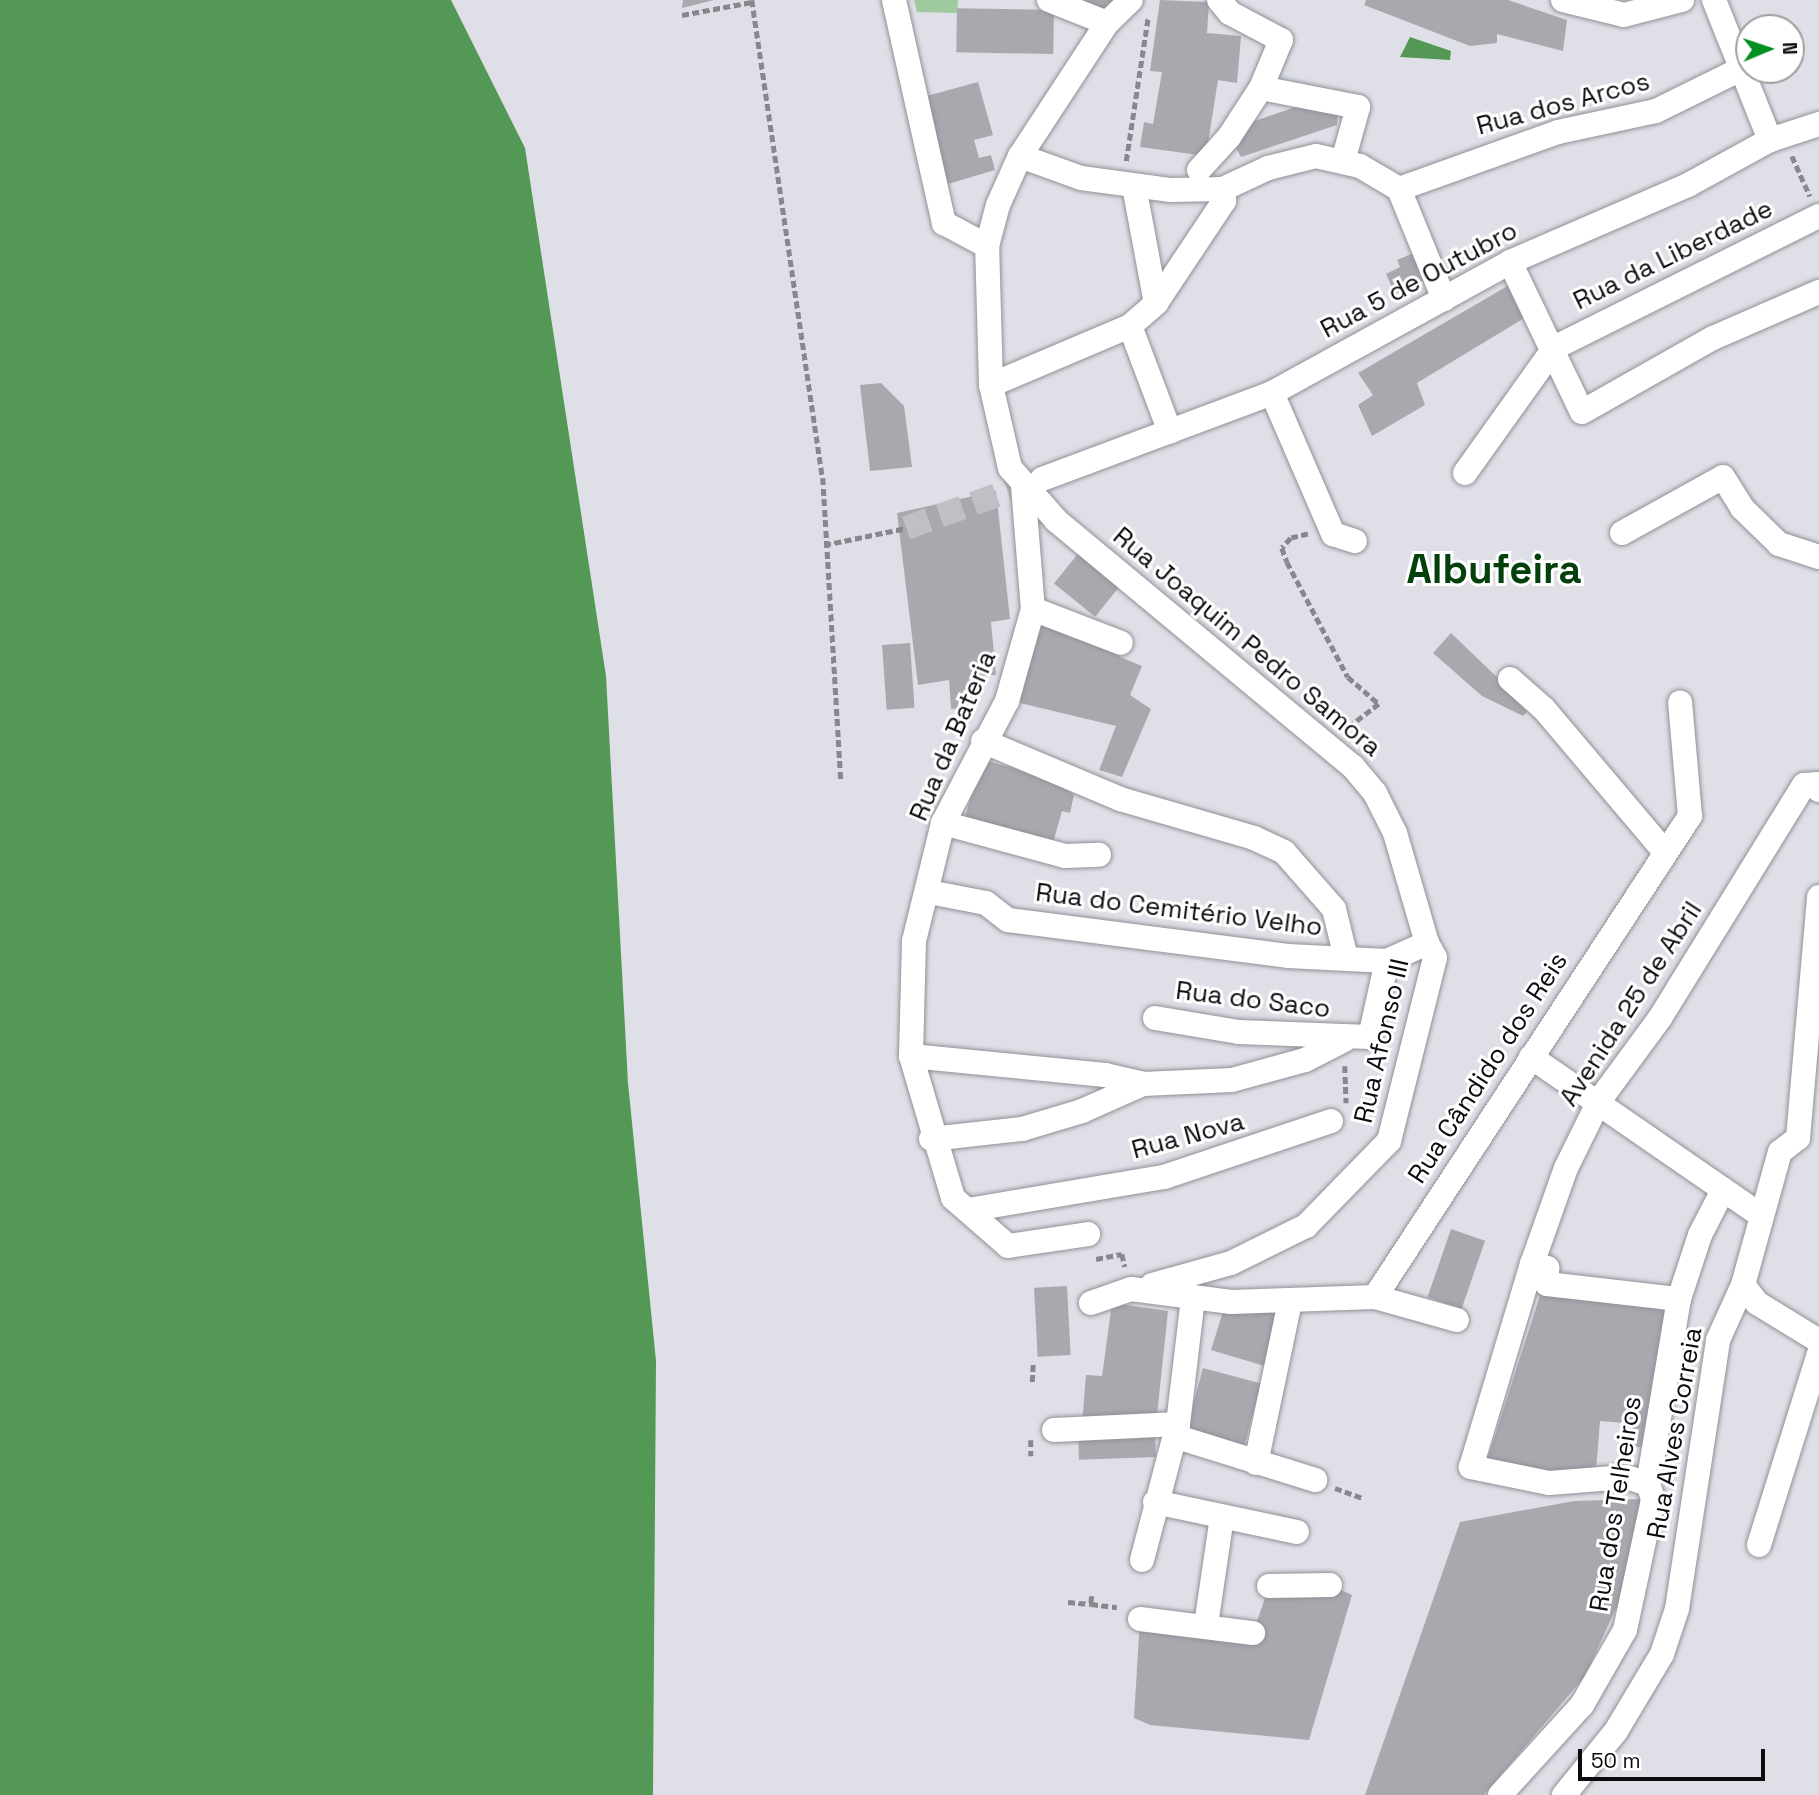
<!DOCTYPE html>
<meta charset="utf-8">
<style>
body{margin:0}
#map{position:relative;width:1819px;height:1795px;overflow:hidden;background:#dfe0e7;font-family:"Space Grotesk",sans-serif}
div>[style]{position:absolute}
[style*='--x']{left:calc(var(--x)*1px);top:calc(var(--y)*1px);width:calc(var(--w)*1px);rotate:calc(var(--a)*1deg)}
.green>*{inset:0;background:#9eca9e}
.water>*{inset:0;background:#539855}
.building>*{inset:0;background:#a8a9af;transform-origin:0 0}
.minor-tunnel>*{height:24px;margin-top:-12px;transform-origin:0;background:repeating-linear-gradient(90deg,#bfc0c6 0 24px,transparent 0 36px)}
.path>*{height:4.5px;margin-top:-2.25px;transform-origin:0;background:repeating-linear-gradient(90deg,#87888d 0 7px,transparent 0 10.5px)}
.roads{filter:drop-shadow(0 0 2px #8f9197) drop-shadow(0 0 2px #8f9197)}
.minor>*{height:24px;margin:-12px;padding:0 12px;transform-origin:12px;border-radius:12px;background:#fff}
span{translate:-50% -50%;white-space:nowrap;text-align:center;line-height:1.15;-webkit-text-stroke:6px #fff;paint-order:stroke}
.street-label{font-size:26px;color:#0b0c0e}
.town-label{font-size:40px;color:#03400c;font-weight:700}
.north{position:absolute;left:1735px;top:14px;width:70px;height:70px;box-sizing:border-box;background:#fff;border:2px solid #9d9e9f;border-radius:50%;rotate:88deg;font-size:19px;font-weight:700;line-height:28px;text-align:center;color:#0b0c0e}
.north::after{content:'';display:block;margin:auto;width:24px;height:32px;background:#039023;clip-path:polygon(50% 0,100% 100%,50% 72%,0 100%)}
.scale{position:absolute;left:1578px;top:1749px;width:187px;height:32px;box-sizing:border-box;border:4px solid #0b0c0e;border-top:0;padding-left:9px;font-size:21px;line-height:24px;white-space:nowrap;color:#0b0c0e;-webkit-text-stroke:5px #fff;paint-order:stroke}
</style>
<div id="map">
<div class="green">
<i style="clip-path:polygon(914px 0,958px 0,957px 13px,917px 12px)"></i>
</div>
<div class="water">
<i style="clip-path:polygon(0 0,451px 0,525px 148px,606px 676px,628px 1083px,656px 1361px,653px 1795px,0 1795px)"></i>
<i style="clip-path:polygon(1410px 37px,1451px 51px,1450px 60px,1400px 57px)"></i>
</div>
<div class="building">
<i style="clip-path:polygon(683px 0,714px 0,682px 8px)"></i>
<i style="clip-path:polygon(1059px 0,1118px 0,1108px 13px)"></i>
<i style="clip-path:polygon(1160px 0,1209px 2px,1207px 33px,1241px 36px,1237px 83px,1218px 80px,1206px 156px,1140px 147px,1144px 122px,1153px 124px,1162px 72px,1150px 71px)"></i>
<i style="clip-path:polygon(1366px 0,1508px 0,1567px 20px,1563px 51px,1497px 34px,1497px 43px,1470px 46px,1364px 5px)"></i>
<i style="left:1054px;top:10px;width:44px;height:97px;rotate:91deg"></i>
<i style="clip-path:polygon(978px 82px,993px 135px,974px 140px,979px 158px,991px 155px,995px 170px,948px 184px,923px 97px)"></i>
<i style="clip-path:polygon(1307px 103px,1338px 109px,1337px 125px,1241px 157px,1235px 146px,1246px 124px)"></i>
<i style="clip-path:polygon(1416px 252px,1428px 278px,1395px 294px,1386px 274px,1400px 267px,1397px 260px)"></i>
<i style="clip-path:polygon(1511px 284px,1531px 314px,1417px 383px,1425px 405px,1372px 436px,1358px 405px,1373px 395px,1358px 373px)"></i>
<i style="clip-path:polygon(881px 383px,904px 406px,912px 467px,870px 471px,860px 385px)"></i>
<i style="clip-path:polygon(996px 491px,1010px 619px,991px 622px,996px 675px,970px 677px,974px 707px,951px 709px,949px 680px,918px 685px,897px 513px)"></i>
<i style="left:1081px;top:550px;width:53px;height:43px;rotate:39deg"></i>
<i style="clip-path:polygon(1037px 621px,1123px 651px,1120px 657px,1142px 666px,1130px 695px,1151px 709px,1122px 777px,1099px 770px,1116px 726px,1020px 703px)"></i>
<i style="clip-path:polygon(1451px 633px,1500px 680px,1527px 712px,1523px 716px,1482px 696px,1433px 653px)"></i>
<i style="left:910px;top:643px;width:65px;height:28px;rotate:86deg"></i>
<i style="clip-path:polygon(981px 759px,1055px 780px,1074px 795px,1070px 813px,1062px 811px,1051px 850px,963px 825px)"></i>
<i style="left:1451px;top:1229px;width:36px;height:72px;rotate:19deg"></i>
<i style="left:1067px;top:1286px;width:69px;height:33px;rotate:87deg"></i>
<i style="clip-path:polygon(1543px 1286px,1675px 1301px,1653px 1448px,1625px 1446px,1626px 1423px,1600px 1421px,1596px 1471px,1555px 1473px,1487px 1461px)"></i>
<i style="clip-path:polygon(1112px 1303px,1168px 1311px,1156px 1425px,1082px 1424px,1086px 1375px,1102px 1376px)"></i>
<i style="clip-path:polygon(1225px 1305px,1281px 1310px,1268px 1367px,1211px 1350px)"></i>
<i style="left:1203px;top:1368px;width:60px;height:67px;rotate:15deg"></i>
<i style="left:1155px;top:1431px;width:26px;height:77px;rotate:88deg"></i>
<i style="clip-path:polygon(1644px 1499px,1620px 1609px,1616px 1608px,1585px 1676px,1484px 1795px,1365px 1795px,1460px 1522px,1574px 1501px)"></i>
<i style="clip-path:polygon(1330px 1585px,1352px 1595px,1309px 1740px,1150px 1725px,1134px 1718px,1140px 1619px,1253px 1633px,1269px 1586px)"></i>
</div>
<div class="minor-tunnel">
<i style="--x:906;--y:528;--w:144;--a:-19.9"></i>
</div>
<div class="path">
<i style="--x:752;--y:0;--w:483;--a:81.6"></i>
<i style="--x:823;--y:478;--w:304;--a:86.6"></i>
<i style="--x:682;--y:15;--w:71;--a:-10.5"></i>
<i style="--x:1792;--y:156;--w:44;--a:65.8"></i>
<i style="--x:1126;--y:161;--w:145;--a:-81.3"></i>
<i style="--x:1308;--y:534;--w:17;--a:167"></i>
<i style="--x:1291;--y:538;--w:13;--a:132"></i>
<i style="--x:1282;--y:548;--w:15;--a:70"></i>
<i style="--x:1287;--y:562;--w:130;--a:62.1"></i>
<i style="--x:1348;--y:677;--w:41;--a:41.1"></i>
<i style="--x:1379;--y:704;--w:44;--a:142.4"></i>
<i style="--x:824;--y:545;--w:84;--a:-11.7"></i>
<i style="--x:1345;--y:1066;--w:37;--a:88"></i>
<i style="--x:1096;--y:1259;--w:26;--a:-11"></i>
<i style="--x:1122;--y:1254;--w:13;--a:77"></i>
<i style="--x:1032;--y:1382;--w:18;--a:-87"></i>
<i style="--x:1031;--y:1440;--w:16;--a:90"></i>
<i style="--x:1335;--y:1488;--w:29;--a:20"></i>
<i style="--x:1092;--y:1596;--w:8;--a:97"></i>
<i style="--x:1091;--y:1604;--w:26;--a:7"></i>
<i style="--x:1068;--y:1602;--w:23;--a:5"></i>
</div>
<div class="roads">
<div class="minor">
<i style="--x:894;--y:0;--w:229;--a:77.4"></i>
<i style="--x:944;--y:223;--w:49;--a:28.1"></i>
<i style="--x:1049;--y:0;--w:62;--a:21.6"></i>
<i style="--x:1563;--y:0;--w:63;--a:13.8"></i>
<i style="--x:1624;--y:15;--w:60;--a:-14.5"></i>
<i style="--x:1714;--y:0;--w:151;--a:68.2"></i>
<i style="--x:1261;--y:88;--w:99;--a:11.1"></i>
<i style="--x:1358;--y:107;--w:56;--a:105.5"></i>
<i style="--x:1020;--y:156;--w:65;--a:19.8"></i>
<i style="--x:1081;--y:178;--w:91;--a:7.6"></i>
<i style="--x:1171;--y:190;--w:52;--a:-1.1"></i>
<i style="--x:1223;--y:189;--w:50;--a:-25"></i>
<i style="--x:1268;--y:168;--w:49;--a:-14"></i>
<i style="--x:1316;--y:156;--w:45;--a:12.8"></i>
<i style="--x:1360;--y:166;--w:45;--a:30.5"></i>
<i style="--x:1399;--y:189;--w:119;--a:67.8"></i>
<i style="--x:1199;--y:170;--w:45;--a:-47.7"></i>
<i style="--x:1229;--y:137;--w:59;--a:-56.9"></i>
<i style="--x:1261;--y:88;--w:52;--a:-67.4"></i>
<i style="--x:1281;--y:40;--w:58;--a:-152.1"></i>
<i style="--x:1230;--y:13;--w:17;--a:-130"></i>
<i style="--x:1134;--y:186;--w:119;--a:79.4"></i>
<i style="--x:1399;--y:189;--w:169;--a:-19.7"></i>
<i style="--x:1558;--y:132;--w:100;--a:-12.1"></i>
<i style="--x:1656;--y:111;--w:93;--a:-26.3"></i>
<i style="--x:1510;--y:262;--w:166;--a:64.4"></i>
<i style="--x:1582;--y:412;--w:150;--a:-29.5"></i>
<i style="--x:1713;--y:338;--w:116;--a:-23.5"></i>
<i style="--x:1130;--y:326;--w:35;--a:-41"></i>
<i style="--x:1156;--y:303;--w:123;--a:-56.3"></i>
<i style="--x:1224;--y:201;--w:12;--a:-95"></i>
<i style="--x:991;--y:385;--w:151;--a:-23"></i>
<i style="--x:1130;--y:326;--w:113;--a:69.3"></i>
<i style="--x:1272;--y:393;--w:154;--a:66.6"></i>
<i style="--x:1333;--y:534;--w:23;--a:18"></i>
<i style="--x:1465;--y:473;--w:153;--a:-54.5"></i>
<i style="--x:1554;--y:348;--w:296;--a:-26.5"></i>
<i style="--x:1042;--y:479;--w:246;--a:-20.5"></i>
<i style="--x:1272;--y:393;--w:272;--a:-28.8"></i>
<i style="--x:1510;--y:262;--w:194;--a:-23.4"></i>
<i style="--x:1688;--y:185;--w:94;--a:-28.8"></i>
<i style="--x:1770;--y:140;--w:52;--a:-18.1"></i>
<i style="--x:1023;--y:486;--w:123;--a:85.4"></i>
<i style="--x:1033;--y:609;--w:96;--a:105.8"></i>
<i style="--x:1007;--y:701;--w:138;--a:117.7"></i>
<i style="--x:943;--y:823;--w:122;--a:103.8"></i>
<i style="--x:914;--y:941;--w:115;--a:91.5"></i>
<i style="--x:911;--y:1056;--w:148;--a:73.5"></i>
<i style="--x:953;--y:1198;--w:73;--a:41.1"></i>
<i style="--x:1008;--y:1246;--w:81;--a:-8.5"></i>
<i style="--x:1622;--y:533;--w:115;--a:-29"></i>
<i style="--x:1723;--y:477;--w:36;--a:58"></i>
<i style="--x:1742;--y:508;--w:52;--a:44.2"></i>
<i style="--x:1779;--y:544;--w:42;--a:18"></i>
<i style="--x:1033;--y:609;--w:94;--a:21.1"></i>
<i style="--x:1510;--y:679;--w:45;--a:41.4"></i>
<i style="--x:1544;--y:709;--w:187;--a:49.8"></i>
<i style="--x:983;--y:741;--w:149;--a:22.9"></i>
<i style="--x:1120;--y:799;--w:140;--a:16.2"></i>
<i style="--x:1254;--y:838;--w:33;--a:25"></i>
<i style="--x:1284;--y:852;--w:76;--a:48.7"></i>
<i style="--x:1334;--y:909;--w:50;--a:76.2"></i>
<i style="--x:943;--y:823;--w:126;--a:15.1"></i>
<i style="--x:1065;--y:856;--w:34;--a:-2"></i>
<i style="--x:929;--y:892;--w:58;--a:10.9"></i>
<i style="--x:986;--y:903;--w:28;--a:38"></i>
<i style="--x:1008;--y:920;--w:282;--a:7.3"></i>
<i style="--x:1288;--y:956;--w:99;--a:2.9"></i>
<i style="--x:1387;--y:961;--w:44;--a:-24.2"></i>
<i style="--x:1427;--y:943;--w:115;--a:-106.2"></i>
<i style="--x:1395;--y:833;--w:45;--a:-116.6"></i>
<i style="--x:1375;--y:793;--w:35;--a:-130"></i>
<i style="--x:1352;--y:766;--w:385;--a:-140.3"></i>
<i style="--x:1056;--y:520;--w:69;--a:-131.5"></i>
<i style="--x:1010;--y:468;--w:85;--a:-102.9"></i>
<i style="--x:991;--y:385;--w:139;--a:-91.6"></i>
<i style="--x:987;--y:246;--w:42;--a:-75"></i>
<i style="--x:998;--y:205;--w:54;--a:-65.8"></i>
<i style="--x:1020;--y:156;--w:159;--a:-56.8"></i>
<i style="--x:1107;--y:23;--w:33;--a:-44"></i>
<i style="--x:1155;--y:1018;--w:85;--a:9.5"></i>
<i style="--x:1239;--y:1032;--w:131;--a:2.2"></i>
<i style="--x:1370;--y:1037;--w:78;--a:-77.4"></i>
<i style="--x:911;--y:1056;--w:195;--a:5.6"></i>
<i style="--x:1105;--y:1075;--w:39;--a:13"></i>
<i style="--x:1531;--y:1057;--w:278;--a:34.6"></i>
<i style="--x:931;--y:1139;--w:92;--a:-6.3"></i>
<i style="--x:1022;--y:1129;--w:63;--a:-16.7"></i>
<i style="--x:1082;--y:1111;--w:67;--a:-23.9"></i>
<i style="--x:1143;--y:1084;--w:89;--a:-2.6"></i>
<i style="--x:1232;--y:1080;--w:76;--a:-15.3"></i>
<i style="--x:1305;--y:1060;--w:44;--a:-27.1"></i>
<i style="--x:968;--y:1210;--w:199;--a:-9.6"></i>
<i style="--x:1164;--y:1177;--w:176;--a:-18.5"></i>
<i style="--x:1532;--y:1264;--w:16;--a:15"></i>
<i style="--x:1547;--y:1268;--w:16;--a:90"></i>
<i style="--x:1547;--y:1284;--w:133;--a:6.5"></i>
<i style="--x:1152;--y:1285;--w:82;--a:-15.6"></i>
<i style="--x:1231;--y:1263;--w:84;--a:-26.3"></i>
<i style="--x:1306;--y:1226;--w:119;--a:-45.7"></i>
<i style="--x:1389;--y:1141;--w:189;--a:-75.9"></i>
<i style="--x:1435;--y:958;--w:17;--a:-118"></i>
<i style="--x:1743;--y:1285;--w:23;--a:52"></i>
<i style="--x:1757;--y:1303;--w:73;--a:31.5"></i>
<i style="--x:1375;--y:1297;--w:85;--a:15.7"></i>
<i style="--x:1091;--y:1303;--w:42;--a:-19.3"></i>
<i style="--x:1131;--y:1289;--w:101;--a:7.4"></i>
<i style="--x:1231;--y:1302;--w:144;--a:-2"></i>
<i style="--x:1375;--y:1297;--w:575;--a:-56.78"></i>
<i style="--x:1690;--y:816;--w:114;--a:-95"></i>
<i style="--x:1054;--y:1430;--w:124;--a:-2.8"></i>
<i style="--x:1174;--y:1436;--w:148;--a:17.3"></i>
<i style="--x:1256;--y:1463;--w:165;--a:-78.1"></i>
<i style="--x:1648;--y:1484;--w:23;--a:-162"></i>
<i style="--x:1626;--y:1477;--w:77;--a:175.5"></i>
<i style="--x:1549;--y:1483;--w:80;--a:-168.4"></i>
<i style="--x:1471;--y:1467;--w:212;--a:-73.3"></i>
<i style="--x:1532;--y:1264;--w:102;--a:-70.5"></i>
<i style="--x:1566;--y:1168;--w:75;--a:-63.8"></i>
<i style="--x:1599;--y:1101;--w:103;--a:-53.7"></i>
<i style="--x:1660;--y:1018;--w:274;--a:-58.3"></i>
<i style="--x:1804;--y:785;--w:14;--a:-4"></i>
<i style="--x:1818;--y:784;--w:6;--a:81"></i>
<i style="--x:1155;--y:1502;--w:145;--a:11.9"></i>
<i style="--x:1759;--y:1545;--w:200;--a:-72.6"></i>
<i style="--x:1142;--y:1560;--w:141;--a:-75.2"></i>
<i style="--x:1178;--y:1424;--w:127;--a:-83.2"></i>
<i style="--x:1269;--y:1586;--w:61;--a:-0.9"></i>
<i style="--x:1140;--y:1619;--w:114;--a:7.1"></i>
<i style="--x:1206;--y:1625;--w:109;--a:-81.6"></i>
<i style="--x:1500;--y:1795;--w:122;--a:-47.7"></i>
<i style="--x:1582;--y:1705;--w:86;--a:-60.2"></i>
<i style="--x:1625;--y:1630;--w:134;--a:-77.9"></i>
<i style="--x:1653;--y:1499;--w:16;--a:-108"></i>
<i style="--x:1648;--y:1484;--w:188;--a:-80.5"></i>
<i style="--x:1679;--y:1299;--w:67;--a:-71.8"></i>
<i style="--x:1700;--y:1235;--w:51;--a:-62.9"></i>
<i style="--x:1564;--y:1795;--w:82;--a:-50.9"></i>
<i style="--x:1616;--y:1731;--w:90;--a:-59.1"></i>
<i style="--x:1662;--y:1654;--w:47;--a:-71.6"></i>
<i style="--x:1677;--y:1609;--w:272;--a:-81.3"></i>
<i style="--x:1718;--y:1340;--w:60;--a:-65.6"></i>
<i style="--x:1743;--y:1285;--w:138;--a:-74.5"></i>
<i style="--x:1780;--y:1152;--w:23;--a:-38"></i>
<i style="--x:1798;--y:1138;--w:242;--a:-85"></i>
</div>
</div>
<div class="street-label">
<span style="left:1563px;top:104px;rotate:-15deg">Rua dos Arcos</span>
<span style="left:1673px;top:255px;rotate:-26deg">Rua da Liberdade</span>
<span style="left:1419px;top:280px;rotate:-28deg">Rua 5 de Outubro</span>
<span style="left:1247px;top:642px;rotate:40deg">Rua Joaquim Pedro Samora</span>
<span style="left:953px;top:736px;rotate:-67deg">Rua da Bateria</span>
<span style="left:1179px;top:910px;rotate:7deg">Rua do Cemitério Velho</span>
<span style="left:1253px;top:1000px;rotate:7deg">Rua do Saco</span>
<span style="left:1631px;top:1004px;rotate:-57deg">Avenida 25 de Abril</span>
<span style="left:1382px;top:1041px;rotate:-77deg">Rua Afonso III</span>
<span style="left:1488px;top:1068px;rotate:-57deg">Rua Cândido dos Reis</span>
<span style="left:1188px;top:1136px;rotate:-15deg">Rua Nova</span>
<span style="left:1675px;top:1433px;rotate:-80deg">Rua Alves Correia</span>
<span style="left:1616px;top:1504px;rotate:-81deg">Rua dos Telheiros</span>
</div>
<div class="town-label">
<span style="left:1494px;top:570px">Albufeira</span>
</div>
<div class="north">N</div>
<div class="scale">50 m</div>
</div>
